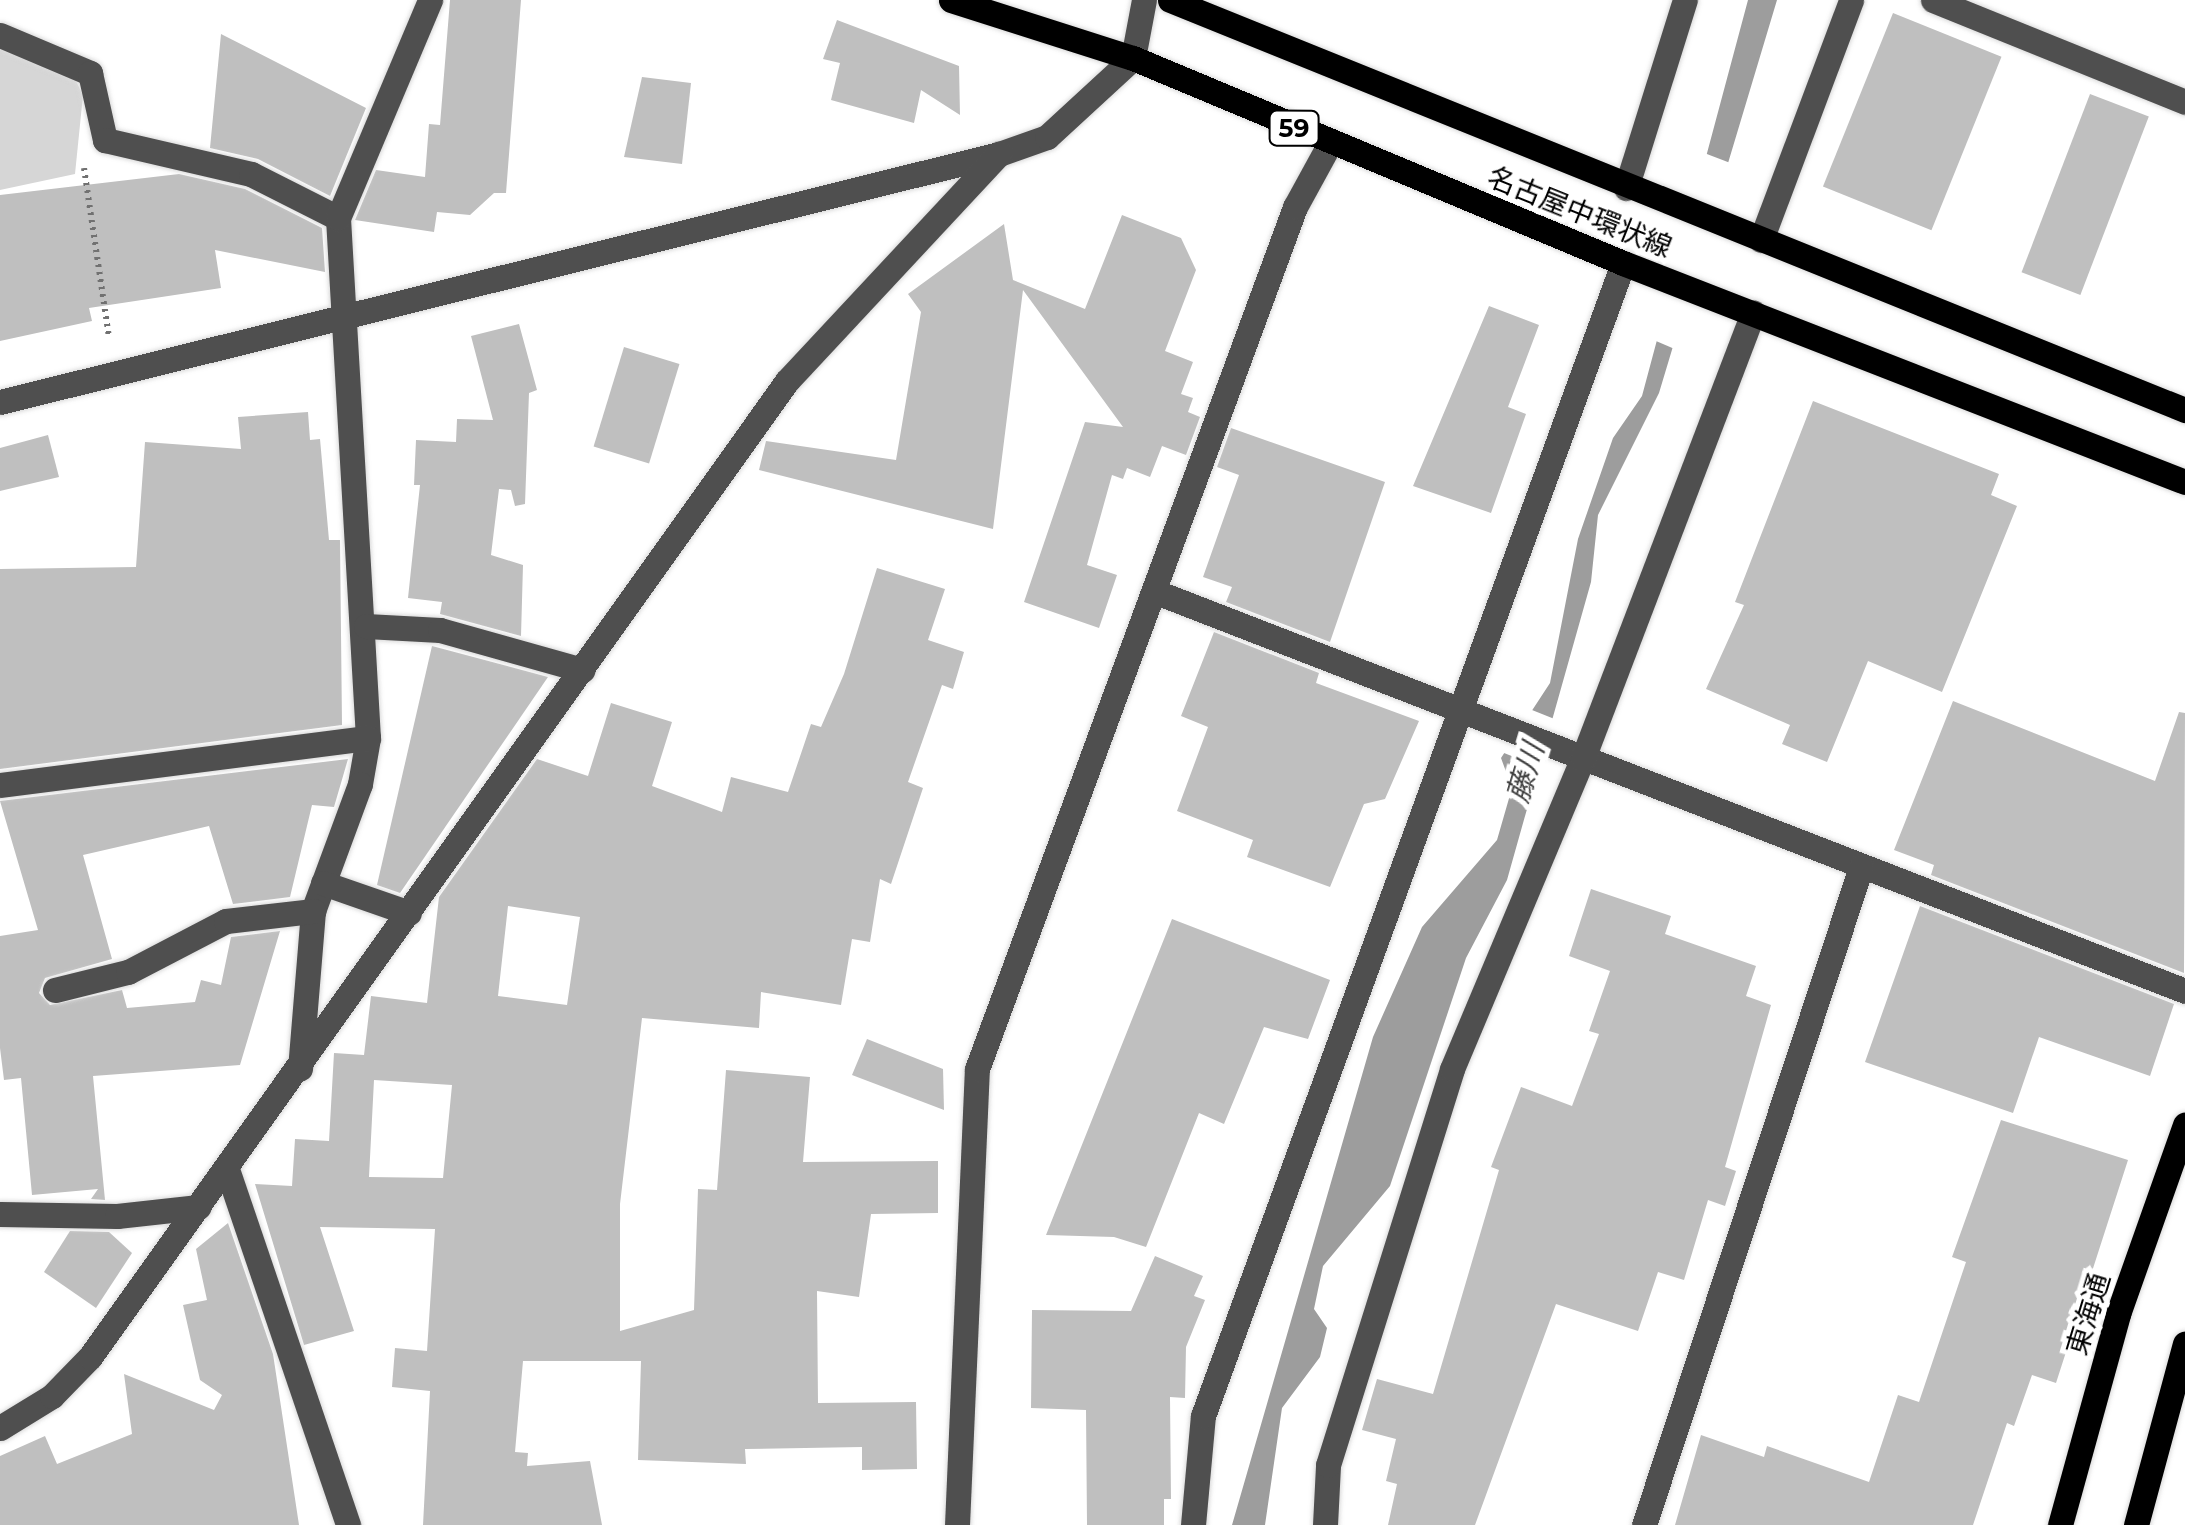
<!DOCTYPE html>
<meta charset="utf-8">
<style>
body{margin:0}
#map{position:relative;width:2185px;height:1525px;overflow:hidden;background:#fff;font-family:Montserrat,"Noto Sans JP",sans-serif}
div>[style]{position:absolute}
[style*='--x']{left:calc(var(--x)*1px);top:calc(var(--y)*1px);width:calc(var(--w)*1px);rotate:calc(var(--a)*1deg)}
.green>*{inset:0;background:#d6d6d6}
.water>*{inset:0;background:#9d9d9d}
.pier>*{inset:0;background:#fff}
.building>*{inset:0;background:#bfbfbf;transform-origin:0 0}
.path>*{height:6px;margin-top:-3px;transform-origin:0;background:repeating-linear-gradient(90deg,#717171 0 2.5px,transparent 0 7.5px)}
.roads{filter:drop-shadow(0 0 2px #dbdbdb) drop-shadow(0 0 2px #dbdbdb)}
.minor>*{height:25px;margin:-12.5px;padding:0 12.5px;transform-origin:12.5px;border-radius:12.5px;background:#4f4f4f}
.major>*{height:25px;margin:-12.5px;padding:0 12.5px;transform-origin:12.5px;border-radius:12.5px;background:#000}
span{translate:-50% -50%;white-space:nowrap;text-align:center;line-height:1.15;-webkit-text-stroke:10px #fff;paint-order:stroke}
.shield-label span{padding:2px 8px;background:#fff;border:2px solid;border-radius:8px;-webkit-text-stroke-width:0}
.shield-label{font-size:25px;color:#000;font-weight:700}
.street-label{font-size:28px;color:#000}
.water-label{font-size:30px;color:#3e3e3e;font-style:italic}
</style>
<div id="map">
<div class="green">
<i style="clip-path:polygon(0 44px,72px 73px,83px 95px,75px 174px,0 190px)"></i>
</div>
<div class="water">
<i style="clip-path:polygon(1748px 0,1777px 0,1659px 393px,1598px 515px,1591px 582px,1507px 880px,1466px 958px,1390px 1186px,1323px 1266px,1314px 1309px,1327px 1328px,1320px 1357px,1282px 1408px,1265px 1525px,1232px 1525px,1373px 1037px,1422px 927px,1497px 840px,1512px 788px,1501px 758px,1550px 683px,1578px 539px,1613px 438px,1642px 396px)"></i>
</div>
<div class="pier">
<i style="clip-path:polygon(1699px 151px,1733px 164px,1677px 350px,1649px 338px)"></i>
<i style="clip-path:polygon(1527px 708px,1557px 720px,1544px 769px,1499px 751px)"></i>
</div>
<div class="building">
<i style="clip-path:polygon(450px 0,521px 0,506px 193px,494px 193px,470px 215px,437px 212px,434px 232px,355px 220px,376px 170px,425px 177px,429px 124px,440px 125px)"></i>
<i style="left:1893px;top:13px;width:117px;height:187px;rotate:22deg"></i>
<i style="clip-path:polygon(837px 20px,959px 66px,960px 115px,921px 90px,914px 123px,831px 100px,840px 63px,823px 59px)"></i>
<i style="clip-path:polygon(221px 34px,366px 108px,330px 196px,258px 159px,210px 148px)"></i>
<i style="clip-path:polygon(642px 77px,691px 83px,682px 164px,624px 157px)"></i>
<i style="left:2090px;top:94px;width:63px;height:191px;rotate:21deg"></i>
<i style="clip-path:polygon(179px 174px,245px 189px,322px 228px,325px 272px,215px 250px,221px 288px,89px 308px,92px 321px,0 341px,0 195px)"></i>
<i style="clip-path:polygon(1122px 215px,1181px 238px,1196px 270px,1165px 351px,1193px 362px,1181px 394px,1193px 398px,1188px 412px,1200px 417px,1186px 455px,1162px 446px,1150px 477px,1127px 468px,1123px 479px,1112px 475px,1087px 565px,1117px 575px,1099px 628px,1024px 602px,1085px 422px,1123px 427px,1023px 290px,993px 529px,759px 470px,766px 441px,896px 460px,921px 312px,908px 294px,1004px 224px,1013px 280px,1085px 309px)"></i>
<i style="clip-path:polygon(1489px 306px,1539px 325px,1508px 407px,1526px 414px,1491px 513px,1413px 486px)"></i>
<i style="clip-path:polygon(519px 324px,537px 390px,529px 393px,525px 504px,515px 506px,511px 490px,499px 489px,491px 555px,523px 565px,521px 636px,440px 614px,442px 602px,408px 598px,420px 485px,414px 485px,416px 440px,456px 442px,457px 419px,493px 420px,471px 336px)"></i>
<i style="left:624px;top:347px;width:58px;height:104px;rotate:17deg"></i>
<i style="clip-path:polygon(1813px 401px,1999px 474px,1991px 495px,2017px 506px,1942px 692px,1868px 661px,1827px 762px,1782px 744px,1790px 725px,1706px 689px,1744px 605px,1735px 602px)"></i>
<i style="clip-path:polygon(308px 412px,310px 440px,320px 439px,329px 540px,340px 540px,342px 725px,0 769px,0 569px,136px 567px,145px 442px,241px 449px,238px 417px)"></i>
<i style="clip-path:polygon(1231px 428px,1385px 482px,1330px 642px,1226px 602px,1232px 587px,1203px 577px,1239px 475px,1217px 467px)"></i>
<i style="clip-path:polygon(48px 435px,59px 477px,0 491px,0 448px)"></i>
<i style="clip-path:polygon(evenodd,877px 568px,945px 589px,928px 640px,964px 652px,953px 689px,942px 685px,908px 782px,923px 788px,891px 884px,880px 879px,870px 942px,852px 939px,841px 1005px,761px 992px,759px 1028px,642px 1018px,620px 1204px,620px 1331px,694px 1310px,698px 1189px,717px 1190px,726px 1070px,810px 1077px,803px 1162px,938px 1161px,938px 1213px,871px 1214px,859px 1297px,817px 1291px,818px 1403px,916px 1402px,917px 1469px,862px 1470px,862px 1447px,745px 1449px,746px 1464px,638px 1460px,641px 1361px,523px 1361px,515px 1452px,528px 1453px,527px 1466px,590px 1461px,602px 1525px,423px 1525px,430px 1391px,392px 1387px,395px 1348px,427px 1351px,435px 1229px,320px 1227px,354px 1331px,304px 1345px,255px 1184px,292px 1186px,295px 1139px,329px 1141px,334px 1053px,364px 1055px,371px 996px,427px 1003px,439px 897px,537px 759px,588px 776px,611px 703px,672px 722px,652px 786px,722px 812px,731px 777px,788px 792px,811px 724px,821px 727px,844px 674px,877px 568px,508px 906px,580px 917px,567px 1005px,498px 996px,508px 906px,877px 568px,374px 1080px,452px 1085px,443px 1178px,369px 1177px,374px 1080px)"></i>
<i style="clip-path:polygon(1214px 632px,1319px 673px,1316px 683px,1419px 721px,1385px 799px,1364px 804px,1330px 887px,1247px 857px,1253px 840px,1177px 811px,1208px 727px,1181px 716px)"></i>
<i style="clip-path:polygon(432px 646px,548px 677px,400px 893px,377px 885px)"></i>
<i style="clip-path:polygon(1953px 701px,2155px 781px,2179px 712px,2185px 713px,2184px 973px,1931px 875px,1934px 865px,1894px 850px)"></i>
<i style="clip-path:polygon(348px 759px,334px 807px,312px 805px,290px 897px,233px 904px,209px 826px,83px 855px,112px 959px,45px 978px,39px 993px,50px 1005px,122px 990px,127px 1008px,195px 1002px,201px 980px,221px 985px,231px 937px,280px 931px,240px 1065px,93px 1076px,105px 1200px,91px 1199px,98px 1189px,32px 1195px,21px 1078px,4px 1080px,0 1048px,0 936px,38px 930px,0 801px)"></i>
<i style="clip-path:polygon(1591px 889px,1671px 916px,1665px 934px,1756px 966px,1746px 996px,1771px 1005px,1725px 1167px,1736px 1171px,1725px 1206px,1708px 1200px,1684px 1280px,1658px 1272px,1638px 1331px,1556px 1304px,1475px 1525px,1388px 1525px,1397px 1484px,1386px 1481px,1396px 1439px,1362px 1430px,1377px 1379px,1433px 1394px,1499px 1170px,1491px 1167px,1521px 1087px,1572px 1106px,1599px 1034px,1589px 1031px,1610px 971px,1569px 956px)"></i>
<i style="clip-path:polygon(1920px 906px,2174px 1004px,2150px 1076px,2039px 1037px,2013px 1113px,1865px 1062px)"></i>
<i style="clip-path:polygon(1172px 919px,1330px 980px,1308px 1039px,1264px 1027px,1224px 1124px,1199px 1113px,1146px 1247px,1114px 1237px,1046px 1235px)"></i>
<i style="clip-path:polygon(867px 1039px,943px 1069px,944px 1110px,852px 1075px)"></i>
<i style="clip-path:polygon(2001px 1120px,2128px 1160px,2056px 1383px,2032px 1375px,2014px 1426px,2007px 1423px,1973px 1525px,1675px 1525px,1701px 1435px,1764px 1457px,1767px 1446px,1869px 1482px,1898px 1395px,1919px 1402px,1966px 1262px,1952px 1257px)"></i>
<i style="clip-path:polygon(228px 1223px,273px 1354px,299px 1525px,0 1525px,0 1456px,45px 1436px,57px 1464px,132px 1434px,124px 1374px,214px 1410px,222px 1395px,200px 1380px,183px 1305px,207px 1300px,196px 1249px)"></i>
<i style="clip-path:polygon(70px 1231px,109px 1232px,132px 1253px,96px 1308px,44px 1272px)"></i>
<i style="clip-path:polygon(1155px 1256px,1203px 1276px,1194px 1296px,1205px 1300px,1186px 1347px,1185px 1398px,1170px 1397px,1171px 1499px,1164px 1499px,1164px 1525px,1087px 1525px,1086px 1410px,1031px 1408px,1032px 1310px,1131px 1311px)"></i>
</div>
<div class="path">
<i style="--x:84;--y:168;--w:172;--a:81.6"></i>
</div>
<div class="roads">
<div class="minor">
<i style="--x:1933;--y:0;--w:272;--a:22"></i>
<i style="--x:0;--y:35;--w:98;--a:22.9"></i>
<i style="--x:90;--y:73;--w:69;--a:77.4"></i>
<i style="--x:105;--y:140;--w:150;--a:13.1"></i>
<i style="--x:251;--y:174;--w:97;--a:26.8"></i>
<i style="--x:338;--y:218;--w:521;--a:86.7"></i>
<i style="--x:368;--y:738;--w:47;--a:99.9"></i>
<i style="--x:360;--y:784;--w:135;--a:110.3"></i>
<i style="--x:313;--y:911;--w:158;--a:94.7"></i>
<i style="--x:1626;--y:188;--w:197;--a:-72.6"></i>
<i style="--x:338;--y:218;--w:237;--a:-67.1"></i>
<i style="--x:1761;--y:240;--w:256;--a:-69.4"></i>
<i style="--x:0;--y:402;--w:1029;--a:-13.94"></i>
<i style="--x:999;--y:154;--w:51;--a:-19.5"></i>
<i style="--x:1047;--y:137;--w:117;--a:-42.6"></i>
<i style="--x:1133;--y:58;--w:59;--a:-79.3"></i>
<i style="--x:1156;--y:592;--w:1104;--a:21.19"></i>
<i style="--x:366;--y:626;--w:74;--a:3.1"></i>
<i style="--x:440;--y:630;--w:148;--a:15.7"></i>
<i style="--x:0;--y:785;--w:371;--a:-7.3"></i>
<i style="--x:323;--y:883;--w:91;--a:19.2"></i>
<i style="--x:55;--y:990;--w:75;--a:-13.9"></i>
<i style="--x:128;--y:972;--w:110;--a:-27.5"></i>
<i style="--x:226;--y:921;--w:88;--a:-6.6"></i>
<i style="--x:227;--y:1169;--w:376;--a:71.2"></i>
<i style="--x:0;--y:1214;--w:117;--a:1"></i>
<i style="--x:117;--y:1216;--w:82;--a:-6.3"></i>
<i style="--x:0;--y:1428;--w:61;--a:-31.6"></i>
<i style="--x:52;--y:1396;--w:54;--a:-45.7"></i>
<i style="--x:90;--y:1357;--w:1199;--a:-54.47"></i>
<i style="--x:787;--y:381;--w:311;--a:-47"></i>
<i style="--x:957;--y:1525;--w:456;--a:-87.5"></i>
<i style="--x:977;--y:1069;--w:919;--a:-69.75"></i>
<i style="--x:1295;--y:207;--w:73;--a:-61.3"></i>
<i style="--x:1193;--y:1525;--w:109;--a:-84.8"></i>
<i style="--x:1203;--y:1416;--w:1227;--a:-69.98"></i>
<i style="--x:1325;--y:1525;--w:60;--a:-87.1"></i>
<i style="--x:1328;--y:1465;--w:415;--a:-72.6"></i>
<i style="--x:1452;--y:1069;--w:337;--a:-67.2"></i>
<i style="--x:1583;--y:758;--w:477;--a:-69.1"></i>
<i style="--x:1644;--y:1525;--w:693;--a:-71.75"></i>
</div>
<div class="major">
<i style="--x:951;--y:0;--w:191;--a:17.7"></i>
<i style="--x:1133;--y:58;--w:531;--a:22.7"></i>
<i style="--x:1623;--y:263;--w:603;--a:21.29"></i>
<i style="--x:1170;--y:0;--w:1095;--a:22"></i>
<i style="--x:2060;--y:1525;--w:219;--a:-74.6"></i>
<i style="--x:2118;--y:1314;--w:201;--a:-70.5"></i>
<i style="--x:2136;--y:1525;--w:188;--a:-74.9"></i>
</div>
</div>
<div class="shield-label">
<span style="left:1294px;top:128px">59</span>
</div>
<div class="street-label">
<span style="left:1580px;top:212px;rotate:22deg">名古屋中環状線</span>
<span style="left:2088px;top:1314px;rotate:-73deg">東海通</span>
</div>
<div class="water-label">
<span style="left:1526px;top:773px;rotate:-73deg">藤川</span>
</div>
</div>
